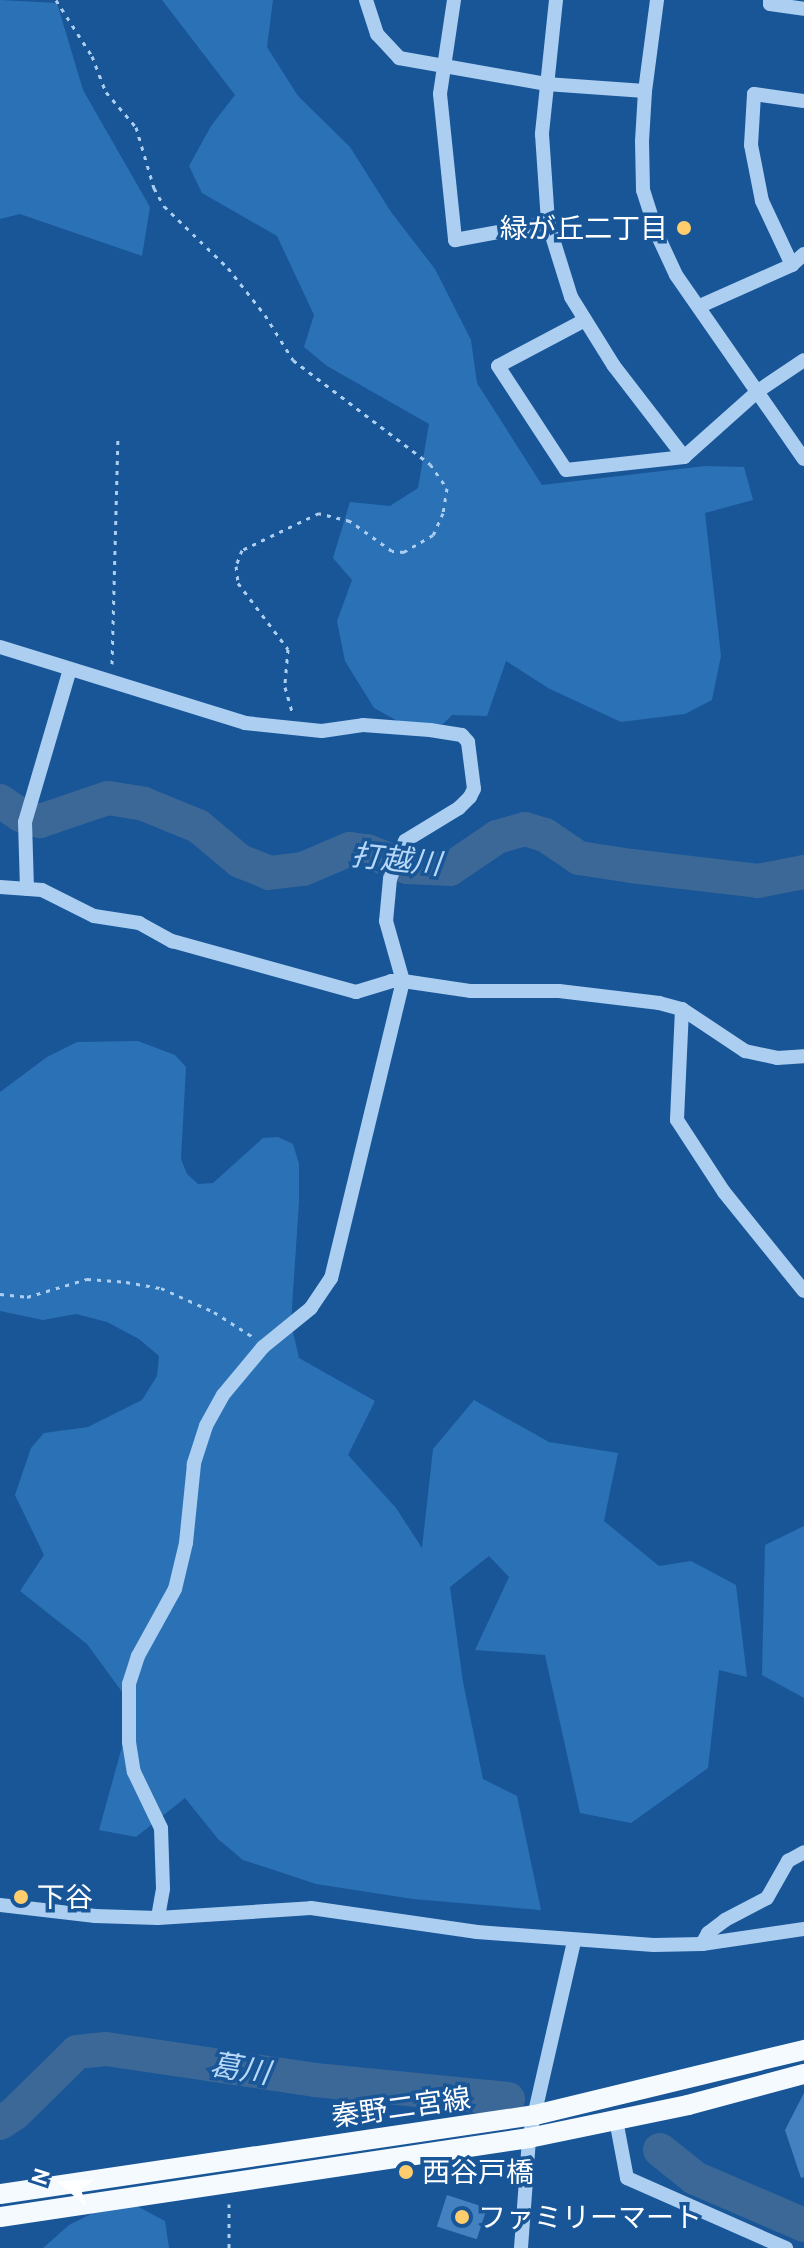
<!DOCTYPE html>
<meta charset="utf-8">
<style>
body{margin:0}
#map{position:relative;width:804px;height:2248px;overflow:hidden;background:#185698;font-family:Cabin,"Noto Sans JP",sans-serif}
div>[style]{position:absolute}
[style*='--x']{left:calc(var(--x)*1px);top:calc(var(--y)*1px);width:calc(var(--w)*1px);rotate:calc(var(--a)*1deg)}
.green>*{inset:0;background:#2b71b6}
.river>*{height:34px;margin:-17px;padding:0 17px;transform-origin:17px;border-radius:17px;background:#3c6897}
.building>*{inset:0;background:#4481c0;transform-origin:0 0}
.path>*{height:3px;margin-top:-1.5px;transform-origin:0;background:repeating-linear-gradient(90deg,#abcef1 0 4px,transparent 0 10px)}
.minor>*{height:14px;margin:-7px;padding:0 7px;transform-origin:7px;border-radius:7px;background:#abcef1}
.major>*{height:20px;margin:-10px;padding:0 10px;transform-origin:10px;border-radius:10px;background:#f5faff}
.dots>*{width:22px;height:22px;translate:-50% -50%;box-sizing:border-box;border:4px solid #185698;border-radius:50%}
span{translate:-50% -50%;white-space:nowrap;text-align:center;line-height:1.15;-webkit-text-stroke:7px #185698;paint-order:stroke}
.poi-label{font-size:28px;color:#fff}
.right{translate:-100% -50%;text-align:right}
.left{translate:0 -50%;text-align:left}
.street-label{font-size:28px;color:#fff}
.water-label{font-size:30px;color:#b8d8f8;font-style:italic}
.north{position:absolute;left:24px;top:2144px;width:80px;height:80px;-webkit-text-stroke:6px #185698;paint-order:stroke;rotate:288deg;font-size:22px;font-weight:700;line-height:32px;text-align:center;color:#fff}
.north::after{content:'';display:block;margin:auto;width:28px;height:36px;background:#fff;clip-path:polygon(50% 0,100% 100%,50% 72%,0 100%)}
</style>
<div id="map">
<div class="green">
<i style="clip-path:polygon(0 0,57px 3px,83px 90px,150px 207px,142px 256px,20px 214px,0 219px)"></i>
<i style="clip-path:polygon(162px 0,273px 0,267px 47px,298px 96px,350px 147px,391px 212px,435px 269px,471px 340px,477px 383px,542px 485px,705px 466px,744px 467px,753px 500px,705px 513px,721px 656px,712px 700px,685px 714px,621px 722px,548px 688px,506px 661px,487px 716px,452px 715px,443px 724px,405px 725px,374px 708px,345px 661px,337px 621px,352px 580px,333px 558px,350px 502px,390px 506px,418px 488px,429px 424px,327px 366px,304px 347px,314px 315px,277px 236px,202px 193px,189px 166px,211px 126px,235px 95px)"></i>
<i style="clip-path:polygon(138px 1041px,175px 1055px,186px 1067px,181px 1159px,187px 1174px,198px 1184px,213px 1183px,263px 1138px,278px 1137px,293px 1144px,299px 1164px,299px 1202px,291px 1323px,299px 1358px,375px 1401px,348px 1455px,396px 1508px,422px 1548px,433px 1449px,474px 1400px,549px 1442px,618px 1453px,604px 1521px,659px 1566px,691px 1561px,736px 1585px,747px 1677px,719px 1670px,708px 1768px,631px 1823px,580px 1813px,545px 1655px,475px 1650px,509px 1577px,489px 1556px,450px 1587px,463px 1682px,483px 1779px,517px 1796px,541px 1910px,413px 1899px,316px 1884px,243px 1860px,218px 1839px,185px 1798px,136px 1837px,99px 1830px,133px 1707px,87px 1644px,20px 1591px,44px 1555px,15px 1495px,31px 1448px,44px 1433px,88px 1427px,142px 1400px,157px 1376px,159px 1356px,139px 1339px,107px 1322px,76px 1314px,43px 1320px,0 1311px,0 1092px,47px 1057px,77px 1042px)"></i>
<i style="clip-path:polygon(804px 1526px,804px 1698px,762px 1675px,765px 1545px)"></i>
<i style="clip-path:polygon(133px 2204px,165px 2221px,169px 2248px,43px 2248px,69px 2225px,107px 2206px)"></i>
</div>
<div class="river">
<i style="--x:0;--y:801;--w:25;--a:34"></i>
<i style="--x:21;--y:815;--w:20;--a:18"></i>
<i style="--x:40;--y:821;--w:72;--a:-18.7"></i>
<i style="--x:108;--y:798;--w:36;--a:9"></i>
<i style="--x:144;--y:804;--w:58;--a:22.2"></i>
<i style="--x:198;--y:826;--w:55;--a:39.8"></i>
<i style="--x:240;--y:861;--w:31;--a:22"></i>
<i style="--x:269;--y:873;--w:34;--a:-7"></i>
<i style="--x:303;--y:869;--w:51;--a:-23.1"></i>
<i style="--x:350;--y:849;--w:17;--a:7"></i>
<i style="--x:367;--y:851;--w:43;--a:21.8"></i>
<i style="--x:407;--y:867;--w:43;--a:2.7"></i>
<i style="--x:450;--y:869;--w:57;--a:-34.2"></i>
<i style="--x:497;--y:837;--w:29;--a:-16"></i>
<i style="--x:525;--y:829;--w:21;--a:17"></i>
<i style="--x:545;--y:835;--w:41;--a:34.1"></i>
<i style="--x:579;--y:858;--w:53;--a:8.7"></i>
<i style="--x:631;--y:866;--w:128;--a:6.7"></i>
<i style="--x:758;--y:881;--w:47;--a:-11.1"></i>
<i style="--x:0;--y:2123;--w:17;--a:-33"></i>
<i style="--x:14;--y:2114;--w:88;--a:-44.5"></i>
<i style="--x:77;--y:2052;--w:29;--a:-6"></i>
<i style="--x:106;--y:2049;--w:211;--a:8.4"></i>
<i style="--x:315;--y:2080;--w:194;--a:5.6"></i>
<i style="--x:660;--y:2150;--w:45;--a:38.7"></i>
<i style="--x:695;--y:2178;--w:119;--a:23.3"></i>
</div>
<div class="building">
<i style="clip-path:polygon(804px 2093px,804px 2177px,801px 2178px,785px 2130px)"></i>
<i style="left:447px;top:2195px;width:42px;height:33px;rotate:18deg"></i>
</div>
<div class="path">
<i style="--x:56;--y:0;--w:67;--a:57.3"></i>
<i style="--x:92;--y:56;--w:39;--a:69"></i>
<i style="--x:106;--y:92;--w:46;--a:49.4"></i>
<i style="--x:136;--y:127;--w:64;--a:73.6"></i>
<i style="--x:154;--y:188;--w:21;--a:61"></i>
<i style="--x:164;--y:206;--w:89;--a:44.1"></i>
<i style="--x:228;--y:268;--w:60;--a:51.8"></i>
<i style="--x:265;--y:315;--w:53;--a:58.1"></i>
<i style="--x:293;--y:360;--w:172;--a:37.2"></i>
<i style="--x:430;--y:464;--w:29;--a:55"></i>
<i style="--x:447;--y:488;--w:25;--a:99"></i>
<i style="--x:443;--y:513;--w:24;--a:114"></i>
<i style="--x:433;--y:535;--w:34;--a:150"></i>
<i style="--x:404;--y:552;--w:12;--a:-175"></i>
<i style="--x:392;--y:551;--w:52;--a:-144.5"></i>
<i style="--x:350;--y:521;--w:32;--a:-166"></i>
<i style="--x:319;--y:513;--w:85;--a:154.3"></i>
<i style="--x:242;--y:550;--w:17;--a:111"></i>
<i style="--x:236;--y:566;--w:17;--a:83"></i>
<i style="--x:238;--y:583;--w:83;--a:52.9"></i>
<i style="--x:288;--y:649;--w:38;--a:95"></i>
<i style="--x:285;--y:687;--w:25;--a:74"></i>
<i style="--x:112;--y:664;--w:228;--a:-88.5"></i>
<i style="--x:0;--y:1294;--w:27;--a:6"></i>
<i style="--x:27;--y:1297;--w:63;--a:-16.7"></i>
<i style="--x:87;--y:1279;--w:39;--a:4"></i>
<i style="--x:126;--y:1282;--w:36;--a:10"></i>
<i style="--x:161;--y:1288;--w:58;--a:24.4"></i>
<i style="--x:214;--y:1312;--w:46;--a:32.7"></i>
<i style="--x:229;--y:2248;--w:44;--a:-90"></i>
</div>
<div class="minor">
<i style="--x:366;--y:0;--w:36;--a:72"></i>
<i style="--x:377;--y:34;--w:33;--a:47"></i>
<i style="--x:399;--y:58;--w:149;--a:10"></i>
<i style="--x:546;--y:84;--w:99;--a:4"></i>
<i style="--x:454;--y:0;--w:95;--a:98.5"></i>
<i style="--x:440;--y:94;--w:147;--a:84.1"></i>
<i style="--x:455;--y:240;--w:95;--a:-10.4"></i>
<i style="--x:556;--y:0;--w:135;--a:96"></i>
<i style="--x:542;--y:134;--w:89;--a:86.1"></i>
<i style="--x:548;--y:223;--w:77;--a:72.7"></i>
<i style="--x:571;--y:297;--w:81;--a:58.1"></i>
<i style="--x:614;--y:366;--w:115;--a:52.4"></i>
<i style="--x:657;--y:0;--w:92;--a:97.5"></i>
<i style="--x:645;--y:91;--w:50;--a:93.4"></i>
<i style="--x:642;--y:141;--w:49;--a:88.8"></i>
<i style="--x:643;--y:190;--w:46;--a:72.3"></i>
<i style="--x:657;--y:234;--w:45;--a:65.1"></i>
<i style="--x:676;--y:275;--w:224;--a:55.2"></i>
<i style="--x:770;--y:0;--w:4;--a:90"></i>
<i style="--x:770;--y:4;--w:34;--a:8"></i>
<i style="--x:792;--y:265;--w:71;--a:-115.1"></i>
<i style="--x:762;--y:201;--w:57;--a:-101.1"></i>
<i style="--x:751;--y:145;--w:51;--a:-86.6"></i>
<i style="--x:754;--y:94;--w:50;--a:8"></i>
<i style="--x:700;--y:306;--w:101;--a:-24"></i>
<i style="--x:792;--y:265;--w:16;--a:-43"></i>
<i style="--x:585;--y:320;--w:98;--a:152.1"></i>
<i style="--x:498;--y:366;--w:124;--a:56.8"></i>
<i style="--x:566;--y:470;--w:119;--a:-6.3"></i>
<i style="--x:684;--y:457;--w:99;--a:-41.7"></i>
<i style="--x:758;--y:391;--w:55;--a:-34"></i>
<i style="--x:0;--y:647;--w:257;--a:17.2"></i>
<i style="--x:245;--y:723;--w:77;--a:5.9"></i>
<i style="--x:322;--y:731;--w:41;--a:-8.3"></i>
<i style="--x:363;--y:725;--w:67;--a:4.3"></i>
<i style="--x:430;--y:730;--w:32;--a:9"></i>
<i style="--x:462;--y:735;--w:9;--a:49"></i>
<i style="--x:468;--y:742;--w:47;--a:82.7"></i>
<i style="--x:474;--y:789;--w:9;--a:117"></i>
<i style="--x:470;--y:797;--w:16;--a:135"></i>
<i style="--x:459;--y:808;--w:63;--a:148.6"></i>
<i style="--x:405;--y:841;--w:41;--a:111.5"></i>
<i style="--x:390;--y:879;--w:42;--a:95.4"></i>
<i style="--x:386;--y:921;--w:62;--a:74.2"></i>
<i style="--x:403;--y:981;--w:306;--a:103.6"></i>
<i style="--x:331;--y:1278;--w:36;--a:124"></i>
<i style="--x:311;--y:1308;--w:62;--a:140.9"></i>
<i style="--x:263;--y:1347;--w:62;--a:129.8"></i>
<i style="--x:223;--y:1395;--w:35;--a:119"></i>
<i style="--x:206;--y:1426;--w:40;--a:108"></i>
<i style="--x:194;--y:1464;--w:79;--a:95.8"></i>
<i style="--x:186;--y:1543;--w:47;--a:103.4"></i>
<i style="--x:175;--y:1589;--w:77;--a:118.9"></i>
<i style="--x:138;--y:1656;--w:29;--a:108"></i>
<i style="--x:129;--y:1684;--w:58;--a:90"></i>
<i style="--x:129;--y:1742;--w:30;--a:81"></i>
<i style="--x:134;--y:1772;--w:62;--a:64.3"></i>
<i style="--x:161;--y:1828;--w:61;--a:88.1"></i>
<i style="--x:163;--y:1889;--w:29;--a:100"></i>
<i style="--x:0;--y:887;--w:42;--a:4.1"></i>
<i style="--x:42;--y:890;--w:58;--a:26.6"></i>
<i style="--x:94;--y:916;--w:46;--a:8.8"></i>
<i style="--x:139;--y:923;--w:38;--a:29"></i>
<i style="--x:172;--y:941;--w:191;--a:15.5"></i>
<i style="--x:356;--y:992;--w:37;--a:-17"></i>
<i style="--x:391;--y:981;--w:12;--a:0"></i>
<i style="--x:403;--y:981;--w:69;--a:8.4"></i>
<i style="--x:471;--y:991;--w:88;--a:0"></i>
<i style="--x:559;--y:991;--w:101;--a:6.8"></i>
<i style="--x:659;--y:1003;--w:24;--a:15"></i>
<i style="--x:682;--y:1009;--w:76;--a:33.7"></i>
<i style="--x:745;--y:1051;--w:33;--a:12"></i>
<i style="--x:777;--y:1058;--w:27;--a:-4"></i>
<i style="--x:27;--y:889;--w:67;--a:-91.7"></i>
<i style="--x:25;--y:822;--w:159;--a:-73.6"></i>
<i style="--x:682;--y:1009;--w:111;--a:92.6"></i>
<i style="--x:677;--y:1120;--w:86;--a:56.9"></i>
<i style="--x:724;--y:1192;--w:127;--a:51.1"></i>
<i style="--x:0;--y:1905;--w:96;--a:6.6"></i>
<i style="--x:95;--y:1916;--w:63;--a:1.8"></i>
<i style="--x:158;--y:1918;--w:153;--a:-3.7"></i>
<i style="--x:311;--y:1908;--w:168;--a:8.2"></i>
<i style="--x:477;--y:1932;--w:177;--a:4.2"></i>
<i style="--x:654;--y:1945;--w:48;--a:-1.2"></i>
<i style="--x:702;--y:1944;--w:103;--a:-8.4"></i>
<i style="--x:702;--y:1944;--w:13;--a:-61"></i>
<i style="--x:708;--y:1933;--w:21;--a:-37"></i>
<i style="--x:725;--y:1920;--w:47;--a:-27.6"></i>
<i style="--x:767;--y:1898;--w:43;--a:-60.4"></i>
<i style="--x:788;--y:1861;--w:18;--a:-29"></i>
<i style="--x:616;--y:2120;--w:59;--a:79.3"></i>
<i style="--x:627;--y:2178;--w:174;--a:23.8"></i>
<i style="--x:521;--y:2248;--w:110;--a:-85.8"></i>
<i style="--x:529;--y:2138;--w:201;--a:-77.1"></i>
</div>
<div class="major">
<i style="--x:0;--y:2194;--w:541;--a:-8.4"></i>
<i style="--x:535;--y:2115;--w:277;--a:-13.6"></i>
<i style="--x:0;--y:2217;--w:535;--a:-8.49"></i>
<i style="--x:529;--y:2138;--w:162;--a:-11.7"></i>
<i style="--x:688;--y:2105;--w:120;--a:-15"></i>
</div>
<div class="dots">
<i style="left:684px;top:228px;background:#ffcd6b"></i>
<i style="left:21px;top:1897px;background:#ffcd6b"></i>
<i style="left:406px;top:2172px;background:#ffcd6b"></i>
<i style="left:462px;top:2217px;background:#ffcd6b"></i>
</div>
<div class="poi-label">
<span class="right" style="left:668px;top:228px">緑が丘二丁目</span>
<span class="left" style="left:37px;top:1897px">下谷</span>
<span class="left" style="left:422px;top:2172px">西谷戸橋</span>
<span class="left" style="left:478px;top:2217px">ファミリーマート</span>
</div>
<div class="street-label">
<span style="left:401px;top:2107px;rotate:-8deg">秦野二宮線</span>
</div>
<div class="water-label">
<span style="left:396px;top:860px;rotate:6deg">打越川</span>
<span style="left:240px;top:2069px;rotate:9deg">葛川</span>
</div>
<div class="north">N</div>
</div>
